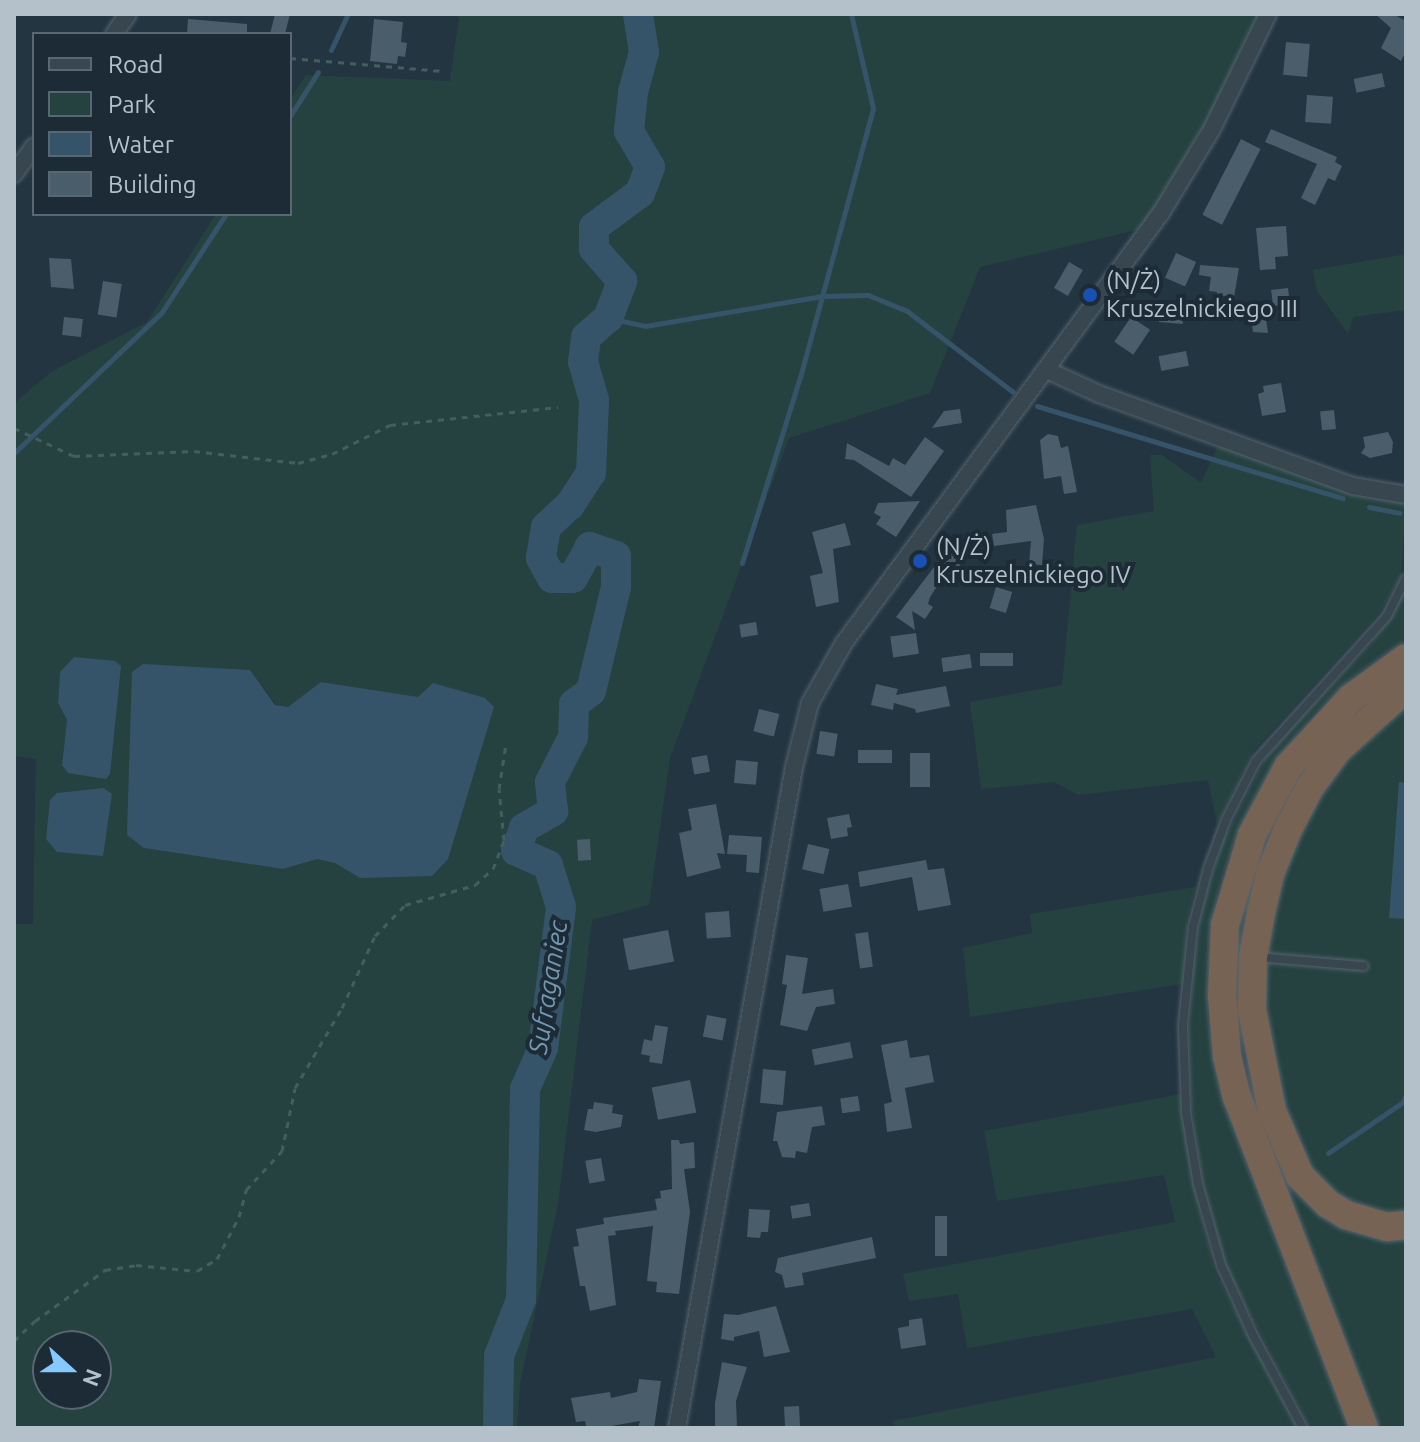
<!DOCTYPE html>
<meta charset="utf-8">
<style>
body{margin:0}
#map{position:relative;width:1420px;height:1442px;overflow:hidden;background:#233541;font-family:Ubuntu,sans-serif}
div>[style]{position:absolute}
[style*='--x']{left:calc(var(--x)*1px);top:calc(var(--y)*1px);width:calc(var(--w)*1px);rotate:calc(var(--a)*1deg)}
.green>*{inset:0;background:#254240}
.water>*{inset:0;background:#365469}
.stream>*{height:5px;margin:-2.5px;padding:0 2.5px;transform-origin:2.5px;border-radius:2.5px;background:#365469}
.river>*{height:30px;margin:-15px;padding:0 15px;transform-origin:15px;border-radius:15px;background:#365469}
.building>*{inset:0;background:#495d6a;transform-origin:0 0}
.path>*{height:3px;margin-top:-1.5px;transform-origin:0;background:repeating-linear-gradient(90deg,#435e5c 0 6px,transparent 0 12px)}
.roads{filter:drop-shadow(0 0 2px #55646e) drop-shadow(0 0 2px #55646e)}
.service>*{height:8px;margin:-4px;padding:0 4px;transform-origin:4px;border-radius:4px;background:#384650}
.minor>*{height:16px;margin:-8px;padding:0 8px;transform-origin:8px;border-radius:8px;background:#384650}
.motorway>*{height:28px;margin:-14px;padding:0 14px;transform-origin:14px;border-radius:14px;background:#776354}
.dots>*{width:22px;height:22px;translate:-50% -50%;box-sizing:border-box;border:4px solid #1c2b36;border-radius:50%}
span{translate:-50% -50%;white-space:nowrap;text-align:center;line-height:1.15;-webkit-text-stroke:8px #1c2b36;paint-order:stroke}
.poi-label{font-size:24px;color:#b4c1cb}
.left{translate:0 -50%;text-align:left}
.water-label{font-size:26px;color:#7297b0;font-style:italic}
.frame{position:absolute;inset:0;border:16px solid #b4c1cb;pointer-events:none}
.legend{position:absolute;left:32px;top:32px;width:260px;height:184px;box-sizing:border-box;background:#1c2b36;border:2px solid #596772;margin:0;padding:10px 14px;list-style:none;font-size:24px;color:#b4c1cb}
.legend li{display:flex;align-items:center;gap:16px;height:40px}
.legend b{width:40px;border:2px solid #596772}
.north{position:absolute;left:32px;top:1330px;width:80px;height:80px;box-sizing:border-box;background:#1c2b36;border:2px solid #596772;border-radius:50%;rotate:111deg;font-size:22px;font-weight:700;line-height:32px;text-align:center;color:#b4c1cb}
.north::after{content:'';display:block;margin:auto;width:28px;height:36px;background:#86c9fe;clip-path:polygon(50% 0,100% 100%,50% 72%,0 100%)}
</style>
<div id="map">
<div class="green">
<i style="clip-path:polygon(evenodd,444px 14px,1258px 14px,1208px 118px,1141px 229px,980px 267px,930px 393px,789px 438px,670px 758px,649px 905px,592px 920px,558px 1204px,520px 1384px,517px 1428px,14px 1428px,14px 924px,33px 924px,36px 759px,14px 756px,14px 409px,17px 401px,51px 372px,147px 322px,216px 214px,290px 214px,290px 99px,306px 75px,450px 81px,459px 17px,444px 14px,74px 657px,69px 773px,62px 765px,67px 720px,58px 703px,60px 672px,74px 657px,444px 14px,250px 670px,276px 705px,288px 707px,322px 682px,419px 698px,360px 878px,335px 863px,317px 859px,283px 869px,144px 848px,250px 670px,444px 14px,48px 1346px,96px 1346px,96px 1394px,48px 1394px,48px 1346px)"></i>
<i style="clip-path:polygon(1406px 254px,1406px 310px,1353px 317px,1348px 334px,1317px 291px,1313px 270px)"></i>
<i style="clip-path:polygon(1219px 443px,1359px 496px,1406px 503px,1401px 575px,1381px 611px,1253px 751px,1217px 824px,1208px 780px,1078px 795px,1054px 782px,981px 789px,970px 702px,1062px 685px,1077px 525px,1154px 511px,1150px 455px,1162px 455px,1201px 483px)"></i>
<i style="clip-path:polygon(1406px 590px,1406px 640px,1356px 674px,1312px 715px,1264px 781px,1234px 842px,1220px 883px,1210px 932px,1208px 1019px,1225px 1109px,1348px 1428px,1310px 1428px,1226px 1268px,1203px 1183px,1191px 1100px,1189px 1031px,1194px 962px,1201px 913px,1222px 843px,1265px 759px,1285px 734px,1370px 645px)"></i>
<i style="clip-path:polygon(1386px 687px,1353px 725px,1249px 925px,1283px 1162px,1406px 1237px,1406px 1428px,1379px 1428px,1276px 1167px,1251px 1092px,1236px 1008px,1241px 924px,1266px 840px,1308px 767px,1331px 738px)"></i>
<i style="clip-path:polygon(1406px 704px,1406px 1218px,1368px 1215px,1319px 1182px,1290px 1133px,1260px 1000px,1267px 918px,1291px 844px,1336px 770px,1380px 723px)"></i>
<i style="clip-path:polygon(1195px 887px,1187px 922px,1183px 984px,970px 1017px,963px 948px,1032px 933px,1030px 914px)"></i>
<i style="clip-path:polygon(1181px 1094px,1194px 1187px,1215px 1272px,1297px 1428px,894px 1428px,893px 1421px,1216px 1357px,1192px 1309px,967px 1348px,958px 1294px,909px 1301px,903px 1274px,1175px 1222px,1164px 1175px,997px 1201px,984px 1131px)"></i>
</div>
<div class="water">
<i style="clip-path:polygon(74px 657px,115px 661px,121px 666px,110px 774px,106px 779px,68px 773px,62px 765px,67px 720px,58px 703px,60px 672px)"></i>
<i style="clip-path:polygon(143px 664px,250px 670px,275px 705px,288px 707px,321px 682px,418px 697px,433px 683px,485px 698px,494px 707px,448px 859px,432px 876px,360px 878px,335px 863px,317px 859px,283px 869px,144px 848px,127px 835px,132px 672px)"></i>
<i style="clip-path:polygon(1399px 782px,1406px 783px,1406px 919px,1389px 918px)"></i>
<i style="clip-path:polygon(104px 788px,112px 794px,103px 856px,57px 852px,46px 839px,50px 800px,57px 793px)"></i>
</div>
<div class="stream">
<i style="--x:331;--y:50;--w:40;--a:-65"></i>
<i style="--x:290;--y:116;--w:52;--a:-57.5"></i>
<i style="--x:608;--y:318;--w:38;--a:12"></i>
<i style="--x:645;--y:326;--w:180;--a:-9.6"></i>
<i style="--x:822;--y:296;--w:46;--a:-1.2"></i>
<i style="--x:868;--y:295;--w:42;--a:22.3"></i>
<i style="--x:907;--y:311;--w:133;--a:37.4"></i>
<i style="--x:1037;--y:406;--w:319;--a:16.8"></i>
<i style="--x:14;--y:453;--w:204;--a:-43.6"></i>
<i style="--x:162;--y:312;--w:117;--a:-56.9"></i>
<i style="--x:1369;--y:507;--w:31;--a:11"></i>
<i style="--x:742;--y:563;--w:202;--a:-72.7"></i>
<i style="--x:802;--y:370;--w:271;--a:-74.8"></i>
<i style="--x:873;--y:108;--w:97;--a:-103.2"></i>
<i style="--x:1328;--y:1153;--w:91;--a:-34.2"></i>
<i style="--x:1403;--y:1102;--w:8;--a:-67"></i>
</div>
<div class="river">
<i style="--x:498;--y:1428;--w:72;--a:-89.2"></i>
<i style="--x:499;--y:1356;--w:60;--a:-68.6"></i>
<i style="--x:521;--y:1300;--w:211;--a:-88.9"></i>
<i style="--x:525;--y:1089;--w:45;--a:-66.3"></i>
<i style="--x:543;--y:1048;--w:142;--a:-82.7"></i>
<i style="--x:561;--y:907;--w:44;--a:-107.2"></i>
<i style="--x:548;--y:865;--w:35;--a:-156"></i>
<i style="--x:516;--y:851;--w:24;--a:-71"></i>
<i style="--x:524;--y:828;--w:34;--a:-30"></i>
<i style="--x:553;--y:811;--w:29;--a:-96"></i>
<i style="--x:550;--y:782;--w:51;--a:-62.9"></i>
<i style="--x:573;--y:737;--w:33;--a:-88"></i>
<i style="--x:574;--y:704;--w:21;--a:-37"></i>
<i style="--x:591;--y:691;--w:107;--a:-76.5"></i>
<i style="--x:616;--y:587;--w:31;--a:-90"></i>
<i style="--x:616;--y:556;--w:28;--a:-161"></i>
<i style="--x:590;--y:547;--w:35;--a:119"></i>
<i style="--x:573;--y:578;--w:21;--a:180"></i>
<i style="--x:552;--y:578;--w:23;--a:-119"></i>
<i style="--x:541;--y:558;--w:31;--a:-81"></i>
<i style="--x:546;--y:527;--w:33;--a:-43"></i>
<i style="--x:570;--y:505;--w:38;--a:-57"></i>
<i style="--x:591;--y:473;--w:73;--a:-87.6"></i>
<i style="--x:594;--y:400;--w:40;--a:-106"></i>
<i style="--x:583;--y:362;--w:25;--a:-83"></i>
<i style="--x:586;--y:337;--w:29;--a:-41"></i>
<i style="--x:608;--y:318;--w:40;--a:-69"></i>
<i style="--x:622;--y:281;--w:43;--a:-131.2"></i>
<i style="--x:594;--y:249;--w:22;--a:-90"></i>
<i style="--x:594;--y:227;--w:57;--a:-36.5"></i>
<i style="--x:640;--y:193;--w:28;--a:-69"></i>
<i style="--x:650;--y:167;--w:42;--a:-120.3"></i>
<i style="--x:629;--y:131;--w:39;--a:-84"></i>
<i style="--x:633;--y:92;--w:41;--a:-74.6"></i>
<i style="--x:644;--y:52;--w:38;--a:-99"></i>
</div>
<div class="building">
<i style="clip-path:polygon(275px 14px,290px 14px,285px 34px,270px 34px)"></i>
<i style="clip-path:polygon(1375px 14px,1393px 14px,1406px 21px,1406px 51px,1401px 61px,1381px 48px,1391px 28px)"></i>
<i style="clip-path:polygon(188px 19px,247px 24px,247px 34px,187px 34px)"></i>
<i style="clip-path:polygon(374px 19px,403px 22px,401px 42px,407px 43px,405px 57px,398px 56px,397px 64px,370px 61px)"></i>
<i style="left:1286px;top:42px;width:24px;height:33px;rotate:5deg"></i>
<i style="left:1382px;top:73px;width:14px;height:29px;rotate:78deg"></i>
<i style="left:1307px;top:95px;width:26px;height:27px;rotate:4deg"></i>
<i style="clip-path:polygon(1271px 129px,1337px 157px,1335px 162px,1342px 166px,1335px 181px,1328px 178px,1315px 205px,1301px 198px,1317px 164px,1265px 142px)"></i>
<i style="left:1241px;top:139px;width:22px;height:85px;rotate:27deg"></i>
<i style="clip-path:polygon(1286px 226px,1288px 256px,1275px 257px,1276px 269px,1260px 270px,1256px 228px)"></i>
<i style="left:1176px;top:253px;width:22px;height:27px;rotate:24deg"></i>
<i style="clip-path:polygon(49px 258px,71px 259px,74px 289px,51px 287px)"></i>
<i style="left:1069px;top:262px;width:16px;height:30px;rotate:30deg"></i>
<i style="clip-path:polygon(1200px 265px,1239px 268px,1234px 297px,1217px 295px,1217px 292px,1209px 291px,1211px 277px,1199px 275px)"></i>
<i style="left:103px;top:281px;width:19px;height:34px;rotate:9deg"></i>
<i style="left:1288px;top:288px;width:16px;height:17px;rotate:83deg"></i>
<i style="left:1160px;top:309px;width:24px;height:13px;rotate:5deg"></i>
<i style="left:64px;top:317px;width:19px;height:18px;rotate:6deg"></i>
<i style="left:1131px;top:317px;width:23px;height:30px;rotate:34deg"></i>
<i style="clip-path:polygon(1251px 318px,1266px 319px,1268px 333px,1253px 332px)"></i>
<i style="left:1186px;top:351px;width:15px;height:28px;rotate:79deg"></i>
<i style="clip-path:polygon(1281px 383px,1286px 412px,1262px 416px,1258px 394px,1264px 392px,1263px 386px)"></i>
<i style="clip-path:polygon(960px 409px,962px 423px,932px 428px,944px 411px)"></i>
<i style="left:1334px;top:410px;width:19px;height:14px;rotate:84deg"></i>
<i style="clip-path:polygon(1388px 432px,1393px 442px,1392px 453px,1370px 458px,1361px 453px,1365px 447px,1363px 437px)"></i>
<i style="clip-path:polygon(1048px 434px,1058px 436px,1061px 448px,1068px 446px,1077px 492px,1064px 494px,1061px 476px,1044px 479px,1040px 440px)"></i>
<i style="clip-path:polygon(925px 437px,944px 451px,911px 497px,854px 460px,845px 459px,847px 443px,889px 466px,893px 458px,905px 465px)"></i>
<i style="clip-path:polygon(920px 501px,896px 537px,876px 524px,881px 517px,874px 513px,878px 503px)"></i>
<i style="clip-path:polygon(1036px 505px,1044px 539px,1042px 565px,1029px 564px,1031px 541px,994px 546px,992px 534px,1007px 532px,1006px 510px)"></i>
<i style="clip-path:polygon(845px 523px,851px 545px,833px 549px,839px 602px,816px 607px,810px 576px,823px 573px,812px 532px)"></i>
<i style="clip-path:polygon(950px 546px,966px 557px,952px 577px,944px 576px,930px 597px,928px 604px,933px 607px,925px 619px,912px 611px,915px 630px,896px 617px)"></i>
<i style="left:996px;top:587px;width:17px;height:22px;rotate:17deg"></i>
<i style="left:756px;top:622px;width:13px;height:17px;rotate:81deg"></i>
<i style="left:916px;top:633px;width:21px;height:26px;rotate:82deg"></i>
<i style="left:1013px;top:653px;width:13px;height:33px;rotate:90deg"></i>
<i style="left:970px;top:654px;width:14px;height:29px;rotate:82deg"></i>
<i style="clip-path:polygon(876px 684px,898px 689px,896px 695px,946px 686px,950px 706px,916px 713px,915px 709px,894px 703px,893px 710px,871px 705px)"></i>
<i style="left:759px;top:709px;width:21px;height:23px;rotate:14deg"></i>
<i style="left:820px;top:731px;width:18px;height:23px;rotate:9deg"></i>
<i style="left:892px;top:750px;width:13px;height:34px;rotate:90deg"></i>
<i style="left:910px;top:753px;width:20px;height:34px"></i>
<i style="left:707px;top:755px;width:17px;height:16px;rotate:80deg"></i>
<i style="left:736px;top:760px;width:22px;height:23px;rotate:5deg"></i>
<i style="clip-path:polygon(716px 804px,725px 854px,717px 853px,721px 868px,687px 877px,679px 833px,692px 830px,688px 809px)"></i>
<i style="clip-path:polygon(849px 814px,852px 827px,847px 828px,848px 836px,831px 839px,827px 818px)"></i>
<i style="clip-path:polygon(729px 835px,762px 837px,759px 873px,746px 872px,747px 855px,727px 854px)"></i>
<i style="left:590px;top:839px;width:21px;height:13px;rotate:87deg"></i>
<i style="left:808px;top:844px;width:22px;height:26px;rotate:13deg"></i>
<i style="clip-path:polygon(926px 860px,928px 870px,944px 868px,951px 905px,918px 911px,912px 877px,860px 887px,858px 872px)"></i>
<i style="left:848px;top:884px;width:23px;height:29px;rotate:80deg"></i>
<i style="left:729px;top:911px;width:26px;height:24px;rotate:86deg"></i>
<i style="left:668px;top:930px;width:32px;height:46px;rotate:79deg"></i>
<i style="left:868px;top:932px;width:35px;height:13px;rotate:82deg"></i>
<i style="clip-path:polygon(786px 955px,808px 958px,802px 994px,833px 989px,835px 1004px,816px 1007px,807px 1031px,780px 1025px,787px 985px,782px 984px)"></i>
<i style="left:707px;top:1015px;width:20px;height:22px;rotate:11deg"></i>
<i style="clip-path:polygon(655px 1025px,668px 1027px,662px 1064px,649px 1062px,650px 1056px,641px 1054px,644px 1039px,652px 1041px)"></i>
<i style="clip-path:polygon(907px 1040px,910px 1058px,929px 1055px,934px 1082px,905px 1088px,912px 1128px,887px 1132px,884px 1104px,892px 1102px,881px 1045px)"></i>
<i style="left:850px;top:1042px;width:16px;height:39px;rotate:79deg"></i>
<i style="left:763px;top:1069px;width:23px;height:34px;rotate:5deg"></i>
<i style="left:690px;top:1080px;width:33px;height:39px;rotate:79deg"></i>
<i style="left:858px;top:1096px;width:15px;height:18px;rotate:82deg"></i>
<i style="clip-path:polygon(594px 1102px,613px 1105px,612px 1113px,623px 1115px,621px 1127px,596px 1132px,584px 1130px,588px 1109px,593px 1109px)"></i>
<i style="clip-path:polygon(822px 1106px,825px 1125px,812px 1127px,807px 1153px,796px 1151px,795px 1158px,782px 1157px,777px 1141px,773px 1141px,777px 1112px)"></i>
<i style="clip-path:polygon(671px 1140px,679px 1140px,680px 1144px,694px 1142px,695px 1168px,684px 1169px,690px 1212px,679px 1294px,656px 1292px,657px 1282px,647px 1281px,653px 1226px,615px 1231px,616px 1235px,608px 1236px,616px 1305px,590px 1311px,585px 1286px,580px 1286px,573px 1247px,579px 1246px,576px 1229px,604px 1224px,603px 1218px,657px 1210px,655px 1199px,661px 1198px,660px 1191px,672px 1189px)"></i>
<i style="left:601px;top:1158px;width:23px;height:16px;rotate:80deg"></i>
<i style="left:809px;top:1203px;width:13px;height:19px;rotate:81deg"></i>
<i style="clip-path:polygon(749px 1209px,770px 1210px,768px 1232px,761px 1232px,760px 1238px,747px 1237px)"></i>
<i style="left:935px;top:1216px;width:12px;height:40px"></i>
<i style="clip-path:polygon(872px 1237px,876px 1258px,802px 1273px,804px 1285px,785px 1288px,782px 1275px,775px 1272px,778px 1258px)"></i>
<i style="clip-path:polygon(776px 1306px,790px 1352px,764px 1357px,759px 1331px,734px 1337px,734px 1341px,721px 1339px,724px 1314px,738px 1315px)"></i>
<i style="clip-path:polygon(922px 1318px,926px 1345px,901px 1349px,898px 1328px,909px 1326px,909px 1320px)"></i>
<i style="clip-path:polygon(722px 1362px,747px 1367px,736px 1401px,737px 1428px,715px 1428px,715px 1403px)"></i>
<i style="clip-path:polygon(639px 1379px,661px 1381px,654px 1428px,638px 1428px,640px 1421px,600px 1428px,586px 1426px,585px 1421px,576px 1422px,571px 1398px,610px 1392px,611px 1398px,637px 1392px)"></i>
<i style="left:799px;top:1406px;width:22px;height:15px;rotate:87deg"></i>
</div>
<div class="path">
<i style="--x:290;--y:58;--w:153;--a:4.9"></i>
<i style="--x:14;--y:428;--w:66;--a:25"></i>
<i style="--x:74;--y:456;--w:120;--a:-2.4"></i>
<i style="--x:194;--y:451;--w:105;--a:6.6"></i>
<i style="--x:298;--y:463;--w:35;--a:-15"></i>
<i style="--x:332;--y:454;--w:65;--a:-26.6"></i>
<i style="--x:390;--y:425;--w:169;--a:-6.1"></i>
<i style="--x:14;--y:1341;--w:29;--a:-44"></i>
<i style="--x:35;--y:1321;--w:87;--a:-36.1"></i>
<i style="--x:105;--y:1270;--w:31;--a:-9"></i>
<i style="--x:136;--y:1265;--w:61;--a:5.6"></i>
<i style="--x:197;--y:1271;--w:23;--a:-31"></i>
<i style="--x:217;--y:1259;--w:47;--a:-62.4"></i>
<i style="--x:239;--y:1217;--w:28;--a:-75"></i>
<i style="--x:246;--y:1190;--w:53;--a:-47.3"></i>
<i style="--x:282;--y:1151;--w:64;--a:-78.3"></i>
<i style="--x:295;--y:1088;--w:93;--a:-59.6"></i>
<i style="--x:342;--y:1008;--w:79;--a:-65.4"></i>
<i style="--x:375;--y:936;--w:43;--a:-45.9"></i>
<i style="--x:405;--y:905;--w:73;--a:-15.9"></i>
<i style="--x:475;--y:885;--w:24;--a:-42"></i>
<i style="--x:493;--y:869;--w:31;--a:-69"></i>
<i style="--x:504;--y:840;--w:51;--a:-95.6"></i>
<i style="--x:499;--y:789;--w:46;--a:-81.2"></i>
</div>
<div class="roads">
<div class="service">
<i style="--x:1258;--y:957;--w:106;--a:4.9"></i>
<i style="--x:1303;--y:1428;--w:106;--a:-118.3"></i>
<i style="--x:1253;--y:1335;--w:77;--a:-114.6"></i>
<i style="--x:1221;--y:1265;--w:84;--a:-105.9"></i>
<i style="--x:1198;--y:1184;--w:73;--a:-99.5"></i>
<i style="--x:1186;--y:1112;--w:87;--a:-92"></i>
<i style="--x:1183;--y:1025;--w:99;--a:-84.2"></i>
<i style="--x:1193;--y:927;--w:60;--a:-75.5"></i>
<i style="--x:1208;--y:869;--w:52;--a:-69.8"></i>
<i style="--x:1226;--y:820;--w:66;--a:-63"></i>
<i style="--x:1256;--y:761;--w:195;--a:-47.9"></i>
<i style="--x:1387;--y:616;--w:42;--a:-63.4"></i>
</div>
<div class="minor">
<i style="--x:114;--y:34;--w:24;--a:-55"></i>
<i style="--x:14;--y:174;--w:34;--a:-54"></i>
<i style="--x:1047;--y:370;--w:57;--a:24.8"></i>
<i style="--x:1099;--y:394;--w:270;--a:19.9"></i>
<i style="--x:1353;--y:486;--w:54;--a:9.6"></i>
<i style="--x:677;--y:1428;--w:671;--a:-79.96"></i>
<i style="--x:794;--y:767;--w:66;--a:-76"></i>
<i style="--x:810;--y:703;--w:69;--a:-60.5"></i>
<i style="--x:844;--y:643;--w:534;--a:-53.6"></i>
<i style="--x:1161;--y:213;--w:98;--a:-58.7"></i>
<i style="--x:1212;--y:129;--w:128;--a:-64"></i>
</div>
<div class="motorway">
<i style="--x:1406;--y:688;--w:91;--a:138.1"></i>
<i style="--x:1338;--y:749;--w:47;--a:126.4"></i>
<i style="--x:1310;--y:787;--w:47;--a:117.6"></i>
<i style="--x:1288;--y:829;--w:48;--a:111.8"></i>
<i style="--x:1270;--y:874;--w:40;--a:103"></i>
<i style="--x:1261;--y:913;--w:45;--a:100.3"></i>
<i style="--x:1253;--y:957;--w:53;--a:91.1"></i>
<i style="--x:1252;--y:1010;--w:103;--a:78.8"></i>
<i style="--x:1272;--y:1111;--w:71;--a:66.7"></i>
<i style="--x:1300;--y:1176;--w:40;--a:45"></i>
<i style="--x:1328;--y:1204;--w:21;--a:31"></i>
<i style="--x:1346;--y:1215;--w:43;--a:16.3"></i>
<i style="--x:1387;--y:1227;--w:19;--a:-6"></i>
<i style="--x:1364;--y:1428;--w:354;--a:-111"></i>
<i style="--x:1237;--y:1098;--w:43;--a:-103.4"></i>
<i style="--x:1227;--y:1056;--w:61;--a:-94.7"></i>
<i style="--x:1222;--y:995;--w:70;--a:-87.5"></i>
<i style="--x:1225;--y:925;--w:94;--a:-73.3"></i>
<i style="--x:1252;--y:835;--w:77;--a:-62.1"></i>
<i style="--x:1288;--y:767;--w:93;--a:-47.6"></i>
<i style="--x:1351;--y:698;--w:68;--a:-36"></i>
</div>
</div>
<div class="dots">
<i style="left:1090px;top:295px;background:#1a4fb4"></i>
<i style="left:920px;top:561px;background:#1a4fb4"></i>
</div>
<div class="poi-label">
<span class="left" style="left:1106px;top:295px">(N/Ż)<br>Kruszelnickiego III</span>
<span class="left" style="left:936px;top:561px">(N/Ż)<br>Kruszelnickiego IV</span>
</div>
<div class="water-label">
<span style="left:548px;top:987px;rotate:-81deg">Sufraganiec</span>
</div>
<div class="frame"></div>
<ul class="legend">
<li><b style="height:10px;background:#384650"></b>Road</li>
<li><b style="height:22px;background:#254240"></b>Park</li>
<li><b style="height:22px;background:#365469"></b>Water</li>
<li><b style="height:22px;background:#495d6a"></b>Building</li>
</ul>
<div class="north">N</div>
</div>
